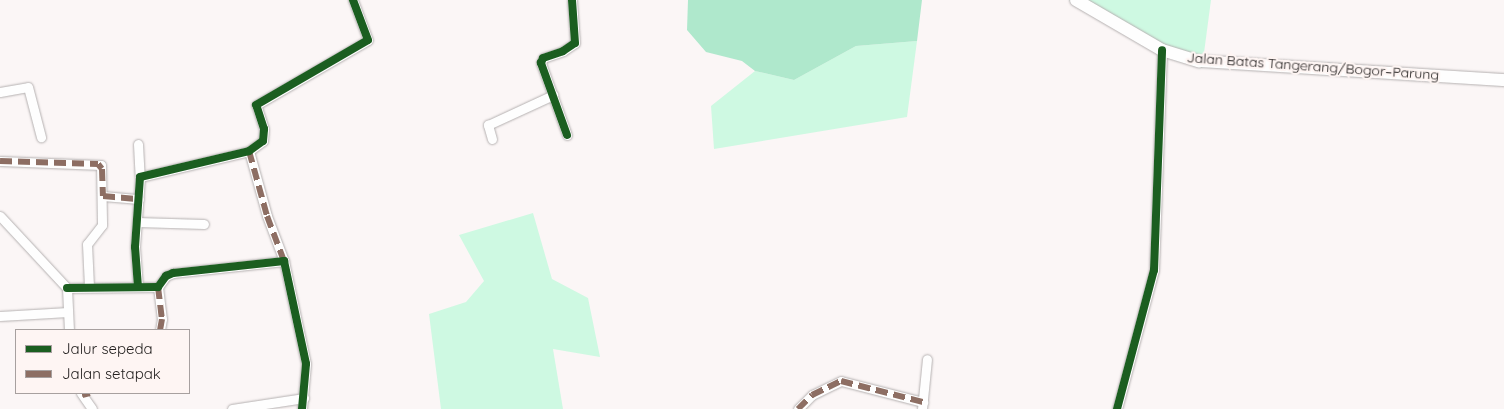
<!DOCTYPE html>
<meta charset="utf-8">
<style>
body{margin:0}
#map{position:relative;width:1504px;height:409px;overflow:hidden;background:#fbf6f6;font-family:Quicksand,sans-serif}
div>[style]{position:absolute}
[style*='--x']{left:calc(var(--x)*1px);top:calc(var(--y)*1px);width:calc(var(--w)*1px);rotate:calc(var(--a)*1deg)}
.green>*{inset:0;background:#cef9e2}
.forest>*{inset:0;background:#afe8cc}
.roads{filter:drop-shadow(0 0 1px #b5b1b1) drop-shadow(0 0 1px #b5b1b1)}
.minor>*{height:9px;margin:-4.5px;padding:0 4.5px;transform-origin:4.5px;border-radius:4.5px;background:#fefefe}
.primary>*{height:12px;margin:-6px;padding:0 6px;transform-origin:6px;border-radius:6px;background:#fefefe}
.quiet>*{height:6px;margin-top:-3px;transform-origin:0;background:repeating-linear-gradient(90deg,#8d6e63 0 12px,transparent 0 18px)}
.cycleway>*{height:8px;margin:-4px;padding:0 4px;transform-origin:4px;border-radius:4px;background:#1b5e20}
span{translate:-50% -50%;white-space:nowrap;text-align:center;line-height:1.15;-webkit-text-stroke:4.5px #fef5f3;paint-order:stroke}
.street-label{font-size:14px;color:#242120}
.legend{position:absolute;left:15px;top:329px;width:175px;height:65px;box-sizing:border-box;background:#fef5f3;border:1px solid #a7a09f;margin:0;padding:6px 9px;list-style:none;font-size:15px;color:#242120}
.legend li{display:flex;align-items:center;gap:10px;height:25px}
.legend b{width:25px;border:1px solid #a7a09f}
</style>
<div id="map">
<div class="green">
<i style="clip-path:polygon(1069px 0,1211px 0,1202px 68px,1164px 57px)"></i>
<i style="clip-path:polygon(917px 41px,907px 117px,714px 149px,711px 106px,755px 71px,794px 80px,856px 46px)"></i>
<i style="clip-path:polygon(533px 213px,552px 279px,588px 298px,600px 357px,553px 349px,563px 409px,441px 409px,429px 314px,466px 302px,484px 281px,459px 235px)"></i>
</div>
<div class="forest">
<i style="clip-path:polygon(688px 0,922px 0,917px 41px,856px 46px,794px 80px,755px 71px,742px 61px,706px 52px,687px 30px)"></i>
</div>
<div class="roads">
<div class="minor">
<i style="--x:0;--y:92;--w:28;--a:-10"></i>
<i style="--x:28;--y:87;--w:52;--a:75.4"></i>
<i style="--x:567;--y:135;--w:77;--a:-109.9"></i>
<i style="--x:541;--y:63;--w:5;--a:-68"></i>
<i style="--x:543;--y:58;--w:21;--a:-19"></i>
<i style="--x:563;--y:51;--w:14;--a:-34"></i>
<i style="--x:575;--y:43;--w:43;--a:-94"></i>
<i style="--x:492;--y:139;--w:15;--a:-106"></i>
<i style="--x:488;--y:125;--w:72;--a:-24.8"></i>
<i style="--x:138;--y:144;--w:33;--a:87"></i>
<i style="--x:249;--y:151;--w:67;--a:74.5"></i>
<i style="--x:267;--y:216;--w:48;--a:69.3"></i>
<i style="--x:0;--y:161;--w:101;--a:2.3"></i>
<i style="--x:101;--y:165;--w:60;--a:89"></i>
<i style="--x:102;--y:225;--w:24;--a:128"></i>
<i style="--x:87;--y:244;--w:43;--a:87.3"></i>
<i style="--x:103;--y:196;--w:36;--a:5"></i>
<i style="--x:0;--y:216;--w:98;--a:47.1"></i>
<i style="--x:67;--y:288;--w:42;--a:87.3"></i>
<i style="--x:137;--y:222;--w:67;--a:1.7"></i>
<i style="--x:138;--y:287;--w:40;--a:-94.3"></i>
<i style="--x:135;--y:247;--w:70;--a:-85.9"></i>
<i style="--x:140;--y:177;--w:112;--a:-13.4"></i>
<i style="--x:249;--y:151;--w:17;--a:-36"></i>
<i style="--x:263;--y:141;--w:12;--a:-85"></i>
<i style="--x:264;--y:129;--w:25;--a:-108"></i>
<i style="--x:256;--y:105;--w:129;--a:-30.1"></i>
<i style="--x:368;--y:40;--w:43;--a:-110.6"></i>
<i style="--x:158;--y:287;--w:32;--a:83"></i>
<i style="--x:162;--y:319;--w:11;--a:100"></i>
<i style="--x:67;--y:288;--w:91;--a:-0.6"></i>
<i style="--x:158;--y:287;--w:14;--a:-54"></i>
<i style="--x:166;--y:276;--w:8;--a:-23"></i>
<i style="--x:173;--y:273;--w:112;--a:-6.2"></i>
<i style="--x:284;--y:261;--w:105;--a:77.9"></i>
<i style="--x:306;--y:364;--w:45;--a:95.1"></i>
<i style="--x:0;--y:316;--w:68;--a:-3.4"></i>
<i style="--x:81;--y:393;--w:19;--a:55"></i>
<i style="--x:232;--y:409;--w:73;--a:-8.7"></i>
<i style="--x:798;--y:409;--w:20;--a:-45"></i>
<i style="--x:812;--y:395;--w:32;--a:-26"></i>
<i style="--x:841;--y:381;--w:85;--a:14.4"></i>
<i style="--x:922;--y:409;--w:50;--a:-84.3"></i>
<i style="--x:1117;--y:409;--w:144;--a:-75.1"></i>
<i style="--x:1154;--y:270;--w:220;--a:-87.9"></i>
</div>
<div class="primary">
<i style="--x:1076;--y:0;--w:99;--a:30.2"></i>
<i style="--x:1162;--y:50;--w:39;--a:17"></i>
<i style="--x:1199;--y:61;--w:306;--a:3.6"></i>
</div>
</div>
<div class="quiet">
<i style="--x:249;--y:151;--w:67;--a:74.5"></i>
<i style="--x:267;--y:216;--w:48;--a:69.3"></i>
<i style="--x:0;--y:161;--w:98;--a:1.8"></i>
<i style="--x:98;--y:164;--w:6;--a:51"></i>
<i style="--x:102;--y:169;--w:27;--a:88"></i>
<i style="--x:103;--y:196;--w:36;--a:5"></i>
<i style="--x:158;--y:287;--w:32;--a:83"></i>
<i style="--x:162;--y:319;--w:11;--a:100"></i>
<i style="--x:82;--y:395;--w:8;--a:-14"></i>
<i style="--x:798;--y:409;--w:20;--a:-45"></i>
<i style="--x:812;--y:395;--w:32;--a:-26"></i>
<i style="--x:841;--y:381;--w:85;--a:14.4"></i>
</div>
<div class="cycleway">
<i style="--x:567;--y:135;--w:77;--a:-109.9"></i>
<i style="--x:541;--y:63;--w:5;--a:-68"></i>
<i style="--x:543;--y:58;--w:21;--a:-19"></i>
<i style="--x:563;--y:51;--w:14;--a:-34"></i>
<i style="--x:575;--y:43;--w:43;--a:-94"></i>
<i style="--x:138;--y:287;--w:40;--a:-94.3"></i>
<i style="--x:135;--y:247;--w:70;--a:-85.9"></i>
<i style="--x:140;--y:177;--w:112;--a:-13.4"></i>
<i style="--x:249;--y:151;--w:17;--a:-36"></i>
<i style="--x:263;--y:141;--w:12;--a:-85"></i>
<i style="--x:264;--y:129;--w:25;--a:-108"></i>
<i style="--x:256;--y:105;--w:129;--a:-30.1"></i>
<i style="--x:368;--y:40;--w:43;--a:-110.6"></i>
<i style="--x:67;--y:288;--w:91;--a:-0.6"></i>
<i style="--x:158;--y:287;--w:14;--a:-54"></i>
<i style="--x:166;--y:276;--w:8;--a:-23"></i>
<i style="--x:173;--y:273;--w:112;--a:-6.2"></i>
<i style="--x:284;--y:261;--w:105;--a:77.9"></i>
<i style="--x:306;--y:364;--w:45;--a:95.1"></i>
<i style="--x:1117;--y:409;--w:144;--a:-75.1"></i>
<i style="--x:1154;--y:270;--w:220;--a:-87.9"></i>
</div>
<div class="street-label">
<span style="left:1313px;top:66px;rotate:4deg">Jalan Batas Tangerang/Bogor–Parung</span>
</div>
<ul class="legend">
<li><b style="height:6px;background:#1b5e20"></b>Jalur sepeda</li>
<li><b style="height:6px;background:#8d6e63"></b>Jalan setapak</li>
</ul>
</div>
